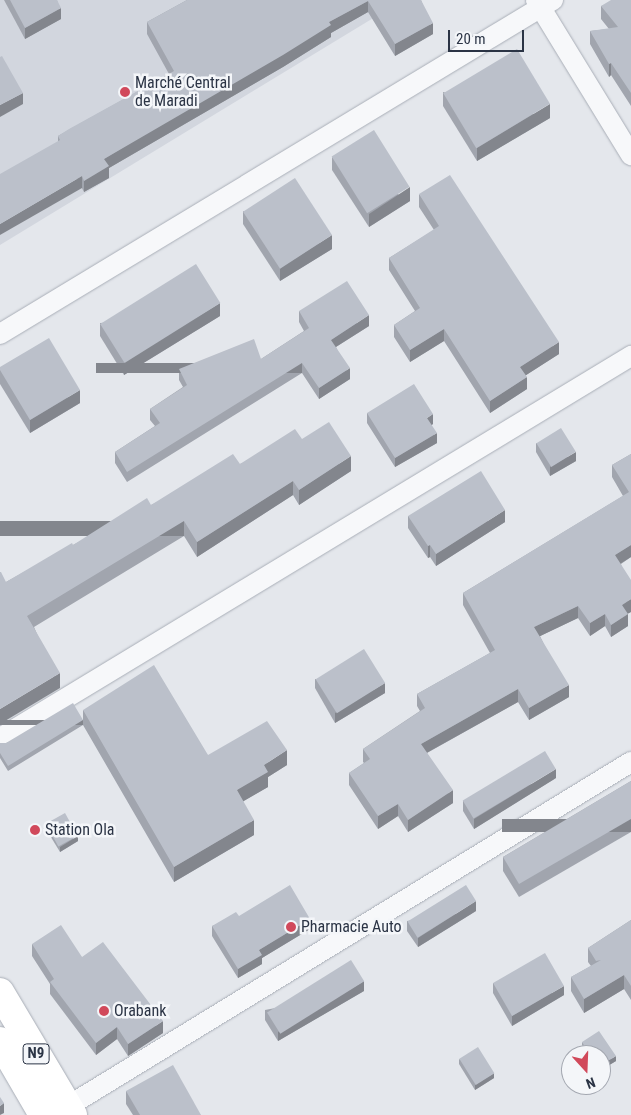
<!DOCTYPE html>
<meta charset="utf-8">
<style>
body{margin:0}
#map{position:relative;width:631px;height:1115px;overflow:hidden;background:#e4e7ec;font-family:"Roboto Condensed",sans-serif}
div>[style]{position:absolute}
[style*='--x']{left:calc(var(--x)*1px);top:calc(var(--y)*1px);width:calc(var(--w)*1px);rotate:calc(var(--a)*1deg)}
.built>*{inset:0;background:#d2d6de}
.roads{filter:drop-shadow(0 0 1px #a9aeb7) drop-shadow(0 0 1px #a9aeb7)}
.minor>*{height:20px;margin:-10px;padding:0 10px;transform-origin:10px;border-radius:10px;background:#f7f8fa}
.trunk>*{height:28px;margin:-14px;padding:0 14px;transform-origin:14px;border-radius:14px;background:#fff}
.wall>*{inset:0;background:#a1a5ae}
.shaded-wall>*{inset:0;background:#83868d;transform-origin:0 0}
.building>*{inset:0;background:#bbc0ca;transform-origin:0 0}
.dots>*{width:14px;height:14px;translate:-50% -50%;box-sizing:border-box;border:2px solid #f4f6f9;border-radius:50%}
span{translate:-50% -50%;white-space:nowrap;text-align:center;line-height:1.15;-webkit-text-stroke:5px #f4f6f9;paint-order:stroke}
.shield-label span{padding:1px 4px;background:#f4f6f9;border:1px solid;border-radius:4px;-webkit-text-stroke-width:0}
.shield-label{font-size:15px;color:#2b3445;font-weight:700}
.poi-label{font-size:16px;color:#2b3445}
.left{translate:0 -50%;text-align:left}
.north{position:absolute;left:561px;top:1045px;width:50px;height:50px;box-sizing:border-box;background:#f4f6f9;border:1px solid #a4a8b1;border-radius:50%;rotate:160deg;font-size:14px;font-weight:700;line-height:20px;text-align:center;color:#2b3445}
.north::after{content:'';display:block;margin:auto;width:18px;height:22px;background:#d1495b;clip-path:polygon(50% 0,100% 100%,50% 72%,0 100%)}
.scale{position:absolute;left:448px;top:30px;width:76px;height:22px;box-sizing:border-box;border:2px solid #2b3445;border-top:0;padding-left:6px;font-size:15px;line-height:18px;white-space:nowrap;color:#2b3445;-webkit-text-stroke:4px #f4f6f9;paint-order:stroke}
</style>
<div id="map">
<div class="built">
<i style="clip-path:polygon(0 0,403px 0,0 245px)"></i>
</div>
<div class="roads">
<div class="minor">
<i style="--x:536;--y:0;--w:182;--a:58.5"></i>
<i style="--x:0;--y:334;--w:646;--a:-31.13"></i>
<i style="--x:0;--y:738;--w:738;--a:-31.19"></i>
<i style="--x:57;--y:1113;--w:673;--a:-31.45"></i>
</div>
<div class="trunk">
<i style="--x:0;--y:992;--w:143;--a:59.3"></i>
<i style="--x:0;--y:1041;--w:86;--a:59.8"></i>
</div>
</div>
<div class="wall">
<i style="clip-path:polygon(4px 0,57px 0,61px 19px,25px 39px)"></i>
<i style="clip-path:polygon(187px 0,421px 0,433px 34px,395px 56px,368px 12px,331px 33px,331px 37px,283px 67px,109px 168px,109px 178px,84px 192px,58px 142px,58px 136px,169px 74px,147px 34px,147px 22px)"></i>
<i style="clip-path:polygon(631px 0,631px 106px,611px 75px,609px 77px,590px 44px,590px 31px,609px 29px,601px 19px,601px 6px)"></i>
<i style="clip-path:polygon(443px 92px,550px 118px,477px 161px,443px 106px)"></i>
<i style="clip-path:polygon(332px 157px,410px 201px,369px 227px,332px 170px)"></i>
<i style="clip-path:polygon(419px 194px,559px 354px,526px 375px,527px 389px,490px 413px,444px 341px,410px 362px,394px 337px,394px 325px,415px 311px,389px 270px,389px 258px,434px 230px,419px 207px)"></i>
<i style="clip-path:polygon(243px 211px,332px 249px,280px 281px,243px 224px)"></i>
<i style="clip-path:polygon(299px 311px,369px 326px,336px 347px,350px 379px,319px 399px,302px 373px,127px 482px,115px 463px,115px 452px,155px 426px,150px 420px,150px 409px,183px 387px,179px 380px,179px 369px,261px 359px,304px 331px,299px 322px)"></i>
<i style="clip-path:polygon(220px 316px,124px 375px,100px 336px,100px 323px)"></i>
<i style="clip-path:polygon(0 367px,80px 403px,30px 433px,0 384px)"></i>
<i style="clip-path:polygon(367px 413px,433px 424px,431px 425px,437px 443px,395px 467px,367px 423px)"></i>
<i style="clip-path:polygon(302px 439px,351px 471px,299px 505px,293px 495px,197px 557px,184px 536px,34px 627px,60px 688px,6px 582px,73px 545px,151px 505px,240px 464px)"></i>
<i style="clip-path:polygon(536px 443px,576px 461px,550px 476px,536px 452px)"></i>
<i style="clip-path:polygon(631px 454px,631px 557px,621px 564px,631px 612px,628px 613px,628px 626px,611px 637px,605px 626px,590px 636px,578px 618px,540px 636px,569px 697px,529px 720px,518px 702px,427px 753px,453px 803px,408px 832px,398px 816px,378px 829px,349px 785px,349px 773px,364px 763px,363px 762px,363px 749px,420px 711px,417px 706px,417px 694px,490px 653px,463px 605px,463px 593px,623px 496px,612px 477px,612px 465px)"></i>
<i style="clip-path:polygon(408px 516px,505px 522px,436px 566px,430px 557px,428px 558px,408px 528px)"></i>
<i style="clip-path:polygon(315px 679px,385px 693px,335px 723px,315px 688px)"></i>
<i style="clip-path:polygon(83px 710px,208px 755px,287px 765px,268px 777px,268px 787px,243px 801px,254px 835px,174px 882px,83px 725px,8px 771px,0 758px,0 743px,6px 743px,83px 720px)"></i>
<i style="clip-path:polygon(556px 778px,474px 829px,463px 811px,463px 801px)"></i>
<i style="clip-path:polygon(631px 781px,631px 832px,519px 897px,503px 871px,503px 857px)"></i>
<i style="clip-path:polygon(46px 824px,78px 841px,60px 852px,46px 829px)"></i>
<i style="clip-path:polygon(476px 911px,418px 947px,407px 931px,407px 921px)"></i>
<i style="clip-path:polygon(239px 916px,310px 929px,262px 958px,262px 964px,238px 978px,212px 936px,212px 926px)"></i>
<i style="clip-path:polygon(631px 920px,631px 1000px,624px 989px,584px 1013px,571px 991px,571px 977px,591px 966px,588px 962px,588px 948px)"></i>
<i style="clip-path:polygon(32px 944px,82px 957px,163px 1033px,128px 1056px,117px 1039px,96px 1055px,50px 994px,50px 984px,32px 956px)"></i>
<i style="clip-path:polygon(493px 983px,564px 995px,512px 1026px,493px 993px)"></i>
<i style="clip-path:polygon(364px 991px,278px 1041px,265px 1020px,265px 1010px)"></i>
<i style="clip-path:polygon(582px 1042px,616px 1061px,601px 1070px,601px 1055px,587px 1055px,582px 1047px)"></i>
<i style="clip-path:polygon(459px 1059px,494px 1078px,475px 1090px,459px 1064px)"></i>
<i style="clip-path:polygon(126px 1091px,201px 1115px,133px 1115px,126px 1104px)"></i>
</div>
<div class="shaded-wall">
<i style="clip-path:polygon(368px 1px,368px 12px,331px 33px,331px 37px,283px 67px,109px 168px,109px 178px,84px 192px,84px 181px,104px 159px,329px 22px)"></i>
<i style="clip-path:polygon(61px 8px,61px 19px,25px 39px,25px 28px)"></i>
<i style="clip-path:polygon(433px 23px,433px 34px,395px 56px,395px 44px)"></i>
<i style="clip-path:polygon(611px 63px,611px 75px,609px 77px,609px 64px)"></i>
<i style="clip-path:polygon(23px 93px,23px 104px,0 117px,0 105px)"></i>
<i style="clip-path:polygon(550px 104px,550px 118px,477px 161px,477px 148px)"></i>
<i style="clip-path:polygon(82px 176px,82px 188px,0 235px,0 224px)"></i>
<i style="clip-path:polygon(410px 187px,410px 201px,369px 227px,369px 214px)"></i>
<i style="clip-path:polygon(332px 235px,332px 249px,280px 281px,280px 268px)"></i>
<i style="clip-path:polygon(220px 303px,220px 316px,124px 375px,124px 361px)"></i>
<i style="clip-path:polygon(369px 315px,369px 326px,331px 350px,331px 340px)"></i>
<i style="clip-path:polygon(444px 329px,444px 341px,410px 362px,410px 350px)"></i>
<i style="clip-path:polygon(559px 342px,559px 354px,520px 379px,520px 367px)"></i>
<i style="left:302px;top:363px;width:10px;height:206px;rotate:90deg"></i>
<i style="clip-path:polygon(350px 368px,350px 379px,319px 399px,319px 388px)"></i>
<i style="clip-path:polygon(527px 377px,527px 389px,490px 413px,490px 401px)"></i>
<i style="clip-path:polygon(80px 390px,80px 403px,30px 433px,30px 420px)"></i>
<i style="clip-path:polygon(433px 414px,433px 424px,427px 428px,427px 418px)"></i>
<i style="clip-path:polygon(437px 433px,437px 443px,395px 467px,395px 458px)"></i>
<i style="clip-path:polygon(576px 452px,576px 461px,550px 476px,550px 467px)"></i>
<i style="clip-path:polygon(351px 456px,351px 471px,299px 505px,299px 490px)"></i>
<i style="clip-path:polygon(293px 481px,293px 495px,197px 557px,197px 542px)"></i>
<i style="clip-path:polygon(505px 510px,505px 522px,436px 566px,436px 554px)"></i>
<i style="left:184px;top:521px;width:15px;height:184px;rotate:90deg"></i>
<i style="clip-path:polygon(430px 545px,430px 557px,428px 558px,428px 546px)"></i>
<i style="clip-path:polygon(631px 545px,631px 557px,615px 567px,615px 555px)"></i>
<i style="clip-path:polygon(631px 599px,631px 612px,622px 617px,622px 605px)"></i>
<i style="clip-path:polygon(578px 606px,578px 618px,534px 639px,534px 627px)"></i>
<i style="clip-path:polygon(605px 614px,605px 626px,590px 636px,590px 623px)"></i>
<i style="clip-path:polygon(628px 614px,628px 626px,611px 637px,611px 625px)"></i>
<i style="clip-path:polygon(60px 673px,60px 688px,0 724px,0 709px)"></i>
<i style="clip-path:polygon(385px 683px,385px 693px,335px 723px,335px 713px)"></i>
<i style="clip-path:polygon(569px 685px,569px 697px,529px 720px,529px 708px)"></i>
<i style="clip-path:polygon(518px 689px,518px 702px,421px 756px,421px 744px)"></i>
<i style="left:83px;top:720px;width:5px;height:88px;rotate:90deg"></i>
<i style="clip-path:polygon(287px 750px,287px 765px,268px 777px,268px 787px,237px 805px,237px 790px,264px 765px)"></i>
<i style="clip-path:polygon(556px 769px,556px 778px,474px 829px,474px 819px)"></i>
<i style="clip-path:polygon(453px 790px,453px 803px,408px 832px,408px 820px)"></i>
<i style="clip-path:polygon(398px 804px,398px 816px,378px 829px,378px 816px)"></i>
<i style="left:631px;top:819px;width:13px;height:129px;rotate:90deg"></i>
<i style="clip-path:polygon(254px 820px,254px 835px,174px 882px,174px 867px)"></i>
<i style="clip-path:polygon(78px 836px,78px 841px,60px 852px,60px 847px)"></i>
<i style="clip-path:polygon(476px 901px,476px 911px,418px 947px,418px 938px)"></i>
<i style="clip-path:polygon(310px 919px,310px 929px,262px 958px,262px 964px,238px 978px,238px 969px,259px 950px)"></i>
<i style="clip-path:polygon(624px 975px,624px 989px,584px 1013px,584px 999px)"></i>
<i style="clip-path:polygon(364px 981px,364px 991px,278px 1041px,278px 1032px)"></i>
<i style="clip-path:polygon(564px 986px,564px 995px,512px 1026px,512px 1016px)"></i>
<i style="clip-path:polygon(163px 1021px,163px 1033px,128px 1056px,128px 1044px)"></i>
<i style="clip-path:polygon(117px 1027px,117px 1039px,96px 1055px,96px 1043px)"></i>
<i style="clip-path:polygon(616px 1056px,616px 1061px,601px 1070px,601px 1065px)"></i>
<i style="clip-path:polygon(494px 1073px,494px 1078px,475px 1090px,475px 1085px)"></i>
<i style="clip-path:polygon(4px 1103px,4px 1113px,0 1115px,0 1106px)"></i>
</div>
<div class="building">
<i style="clip-path:polygon(10px 0,57px 0,61px 8px,25px 28px)"></i>
<i style="clip-path:polygon(187px 0,421px 0,433px 23px,395px 44px,368px 1px,329px 22px,331px 25px,283px 55px,104px 159px,109px 166px,84px 181px,82px 176px,0 224px,0 174px,60px 140px,58px 136px,69px 129px,174px 71px,147px 22px)"></i>
<i style="clip-path:polygon(611px 0,631px 0,631px 93px,611px 63px,609px 64px,590px 31px,618px 27px,601px 6px)"></i>
<i style="left:517px;top:49px;width:64px;height:86px;rotate:59deg"></i>
<i style="clip-path:polygon(2px 56px,23px 93px,0 105px,0 57px)"></i>
<i style="left:374px;top:130px;width:67px;height:50px;rotate:58deg"></i>
<i style="clip-path:polygon(450px 175px,559px 342px,520px 367px,527px 377px,490px 401px,444px 329px,410px 350px,394px 325px,420px 308px,389px 258px,439px 226px,419px 194px)"></i>
<i style="left:295px;top:178px;width:68px;height:62px;rotate:57deg"></i>
<i style="left:196px;top:264px;width:46px;height:113px;rotate:58deg"></i>
<i style="clip-path:polygon(347px 281px,369px 315px,331px 340px,350px 368px,319px 388px,302px 363px,127px 472px,115px 452px,160px 423px,150px 409px,187px 385px,179px 369px,254px 339px,261px 359px,309px 328px,299px 311px)"></i>
<i style="clip-path:polygon(49px 338px,80px 390px,30px 420px,0 370px,0 367px)"></i>
<i style="clip-path:polygon(414px 384px,433px 414px,427px 418px,437px 433px,395px 458px,367px 413px)"></i>
<i style="clip-path:polygon(329px 422px,351px 456px,299px 490px,293px 481px,197px 542px,184px 521px,27px 616px,60px 673px,0 709px,0 572px,1px 572px,6px 582px,72px 543px,73px 545px,147px 498px,151px 505px,233px 454px,240px 464px,295px 429px,302px 439px)"></i>
<i style="left:561px;top:428px;width:28px;height:29px;rotate:58deg"></i>
<i style="clip-path:polygon(631px 454px,631px 545px,615px 555px,631px 580px,631px 599px,622px 605px,628px 614px,611px 625px,605px 614px,590px 623px,578px 606px,534px 627px,569px 685px,529px 708px,518px 689px,421px 744px,453px 790px,408px 820px,398px 804px,378px 816px,349px 773px,370px 759px,363px 749px,425px 708px,417px 694px,495px 650px,463px 593px,629px 492px,612px 465px)"></i>
<i style="clip-path:polygon(481px 471px,505px 510px,436px 554px,430px 545px,428px 546px,408px 516px)"></i>
<i style="left:364px;top:649px;width:40px;height:57px;rotate:58deg"></i>
<i style="clip-path:polygon(154px 665px,208px 755px,267px 721px,287px 750px,264px 765px,268px 772px,237px 790px,254px 820px,174px 867px,83px 710px)"></i>
<i style="clip-path:polygon(73px 703px,83px 720px,8px 766px,0 753px,0 743px,6px 743px)"></i>
<i style="left:545px;top:751px;width:21px;height:96px;rotate:59deg"></i>
<i style="clip-path:polygon(631px 781px,631px 819px,519px 884px,503px 857px)"></i>
<i style="left:65px;top:813px;width:26px;height:22px;rotate:61deg"></i>
<i style="clip-path:polygon(290px 885px,310px 919px,259px 950px,262px 955px,238px 969px,212px 926px,236px 912px,239px 916px)"></i>
<i style="left:466px;top:885px;width:19px;height:69px;rotate:58deg"></i>
<i style="clip-path:polygon(631px 920px,631px 986px,624px 975px,584px 999px,571px 977px,601px 960px,596px 961px,588px 948px)"></i>
<i style="clip-path:polygon(61px 925px,82px 957px,103px 942px,163px 1021px,128px 1044px,117px 1027px,96px 1043px,50px 982px,54px 979px,32px 944px)"></i>
<i style="left:545px;top:953px;width:38px;height:60px;rotate:60deg"></i>
<i style="left:351px;top:960px;width:25px;height:99px;rotate:58deg"></i>
<i style="clip-path:polygon(599px 1031px,616px 1056px,601px 1065px,601px 1055px,590px 1055px,582px 1042px)"></i>
<i style="left:478px;top:1047px;width:31px;height:22px;rotate:58deg"></i>
<i style="clip-path:polygon(173px 1065px,201px 1115px,140px 1115px,126px 1091px)"></i>
<i style="clip-path:polygon(0 1097px,4px 1103px,0 1106px)"></i>
</div>
<div class="dots">
<i style="left:125px;top:92px;background:#d1495b"></i>
<i style="left:35px;top:830px;background:#d1495b"></i>
<i style="left:291px;top:927px;background:#d1495b"></i>
<i style="left:104px;top:1011px;background:#d1495b"></i>
</div>
<div class="shield-label">
<span style="left:36px;top:1054px">N9</span>
</div>
<div class="poi-label">
<span class="left" style="left:135px;top:92px">Marché Central<br>de Maradi</span>
<span class="left" style="left:45px;top:830px">Station Ola</span>
<span class="left" style="left:301px;top:927px">Pharmacie Auto</span>
<span class="left" style="left:114px;top:1011px">Orabank</span>
</div>
<div class="north">N</div>
<div class="scale">20 m</div>
</div>
